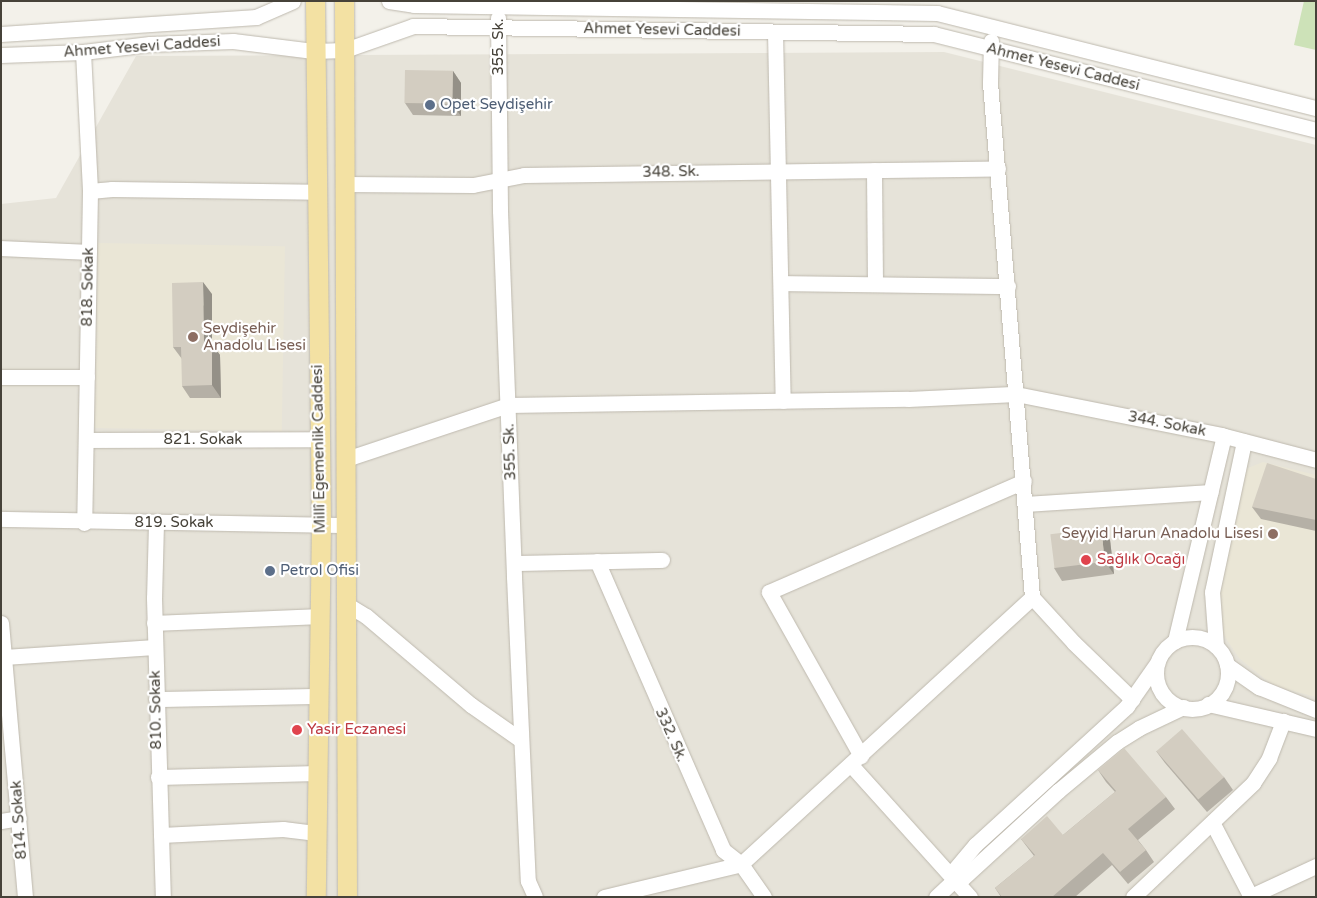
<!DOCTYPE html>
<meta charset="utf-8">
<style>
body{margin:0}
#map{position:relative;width:1317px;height:898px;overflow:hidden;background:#f3f1ea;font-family:"Varela Round",sans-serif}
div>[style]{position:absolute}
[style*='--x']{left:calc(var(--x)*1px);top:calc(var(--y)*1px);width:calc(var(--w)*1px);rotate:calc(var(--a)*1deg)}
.residential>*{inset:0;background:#e6e3d9}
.education>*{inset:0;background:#eae6d6;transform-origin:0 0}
.green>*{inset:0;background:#cde2b8}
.roads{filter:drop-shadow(0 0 1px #beb9ae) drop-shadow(0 0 1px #beb9ae)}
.minor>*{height:15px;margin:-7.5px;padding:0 7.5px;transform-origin:7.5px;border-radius:7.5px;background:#fff}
.minor>.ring{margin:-7.5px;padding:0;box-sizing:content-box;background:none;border:15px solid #fff;border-radius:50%}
.major>*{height:19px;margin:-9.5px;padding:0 9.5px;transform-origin:9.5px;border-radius:9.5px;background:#f3e1a3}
.wall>*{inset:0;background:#b5b0a6}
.shaded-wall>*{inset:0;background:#949087}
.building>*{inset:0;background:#d3cdc1;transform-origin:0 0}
.dots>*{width:14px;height:14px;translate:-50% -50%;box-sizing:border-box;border:2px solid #fff;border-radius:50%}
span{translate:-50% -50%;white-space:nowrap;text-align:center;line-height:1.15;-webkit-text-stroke:4.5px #fff;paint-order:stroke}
.street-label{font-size:15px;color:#464239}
.service-label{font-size:15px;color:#4e5e75}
.left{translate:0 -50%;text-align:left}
.education-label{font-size:15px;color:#785e54}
.right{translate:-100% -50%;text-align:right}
.health-label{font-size:15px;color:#be3a42}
.frame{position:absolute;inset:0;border:2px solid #464239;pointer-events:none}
</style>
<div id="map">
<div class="residential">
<i style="clip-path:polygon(944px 52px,1316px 145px,1316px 897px,1px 897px,1px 204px,56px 198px,136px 56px)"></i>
</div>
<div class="education">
<i style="left:98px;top:243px;width:187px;height:185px;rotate:1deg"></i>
<i style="clip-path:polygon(1263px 462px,1316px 475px,1316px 697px,1274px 686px,1239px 658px,1219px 628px,1218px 592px,1243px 470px)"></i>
</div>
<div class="green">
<i style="clip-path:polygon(1304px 1px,1316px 1px,1316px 50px,1294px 45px)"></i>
</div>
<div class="roads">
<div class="minor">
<i style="--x:389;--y:1;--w:25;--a:9"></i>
<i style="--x:414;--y:5;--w:523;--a:0.88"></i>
<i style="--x:937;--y:13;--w:391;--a:14.1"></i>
<i style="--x:498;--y:18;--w:193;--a:89.4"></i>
<i style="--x:500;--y:211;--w:366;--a:87.8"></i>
<i style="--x:514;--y:577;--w:304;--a:87.4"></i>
<i style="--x:528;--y:881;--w:17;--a:66"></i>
<i style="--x:775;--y:32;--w:369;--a:88.8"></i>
<i style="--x:1;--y:34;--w:256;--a:-3.8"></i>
<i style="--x:256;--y:17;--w:40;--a:-23.4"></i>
<i style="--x:991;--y:41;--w:42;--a:91.4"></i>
<i style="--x:990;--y:83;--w:516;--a:85.33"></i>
<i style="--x:1032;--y:597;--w:62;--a:47.6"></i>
<i style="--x:1074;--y:643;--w:81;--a:44"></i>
<i style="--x:83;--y:52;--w:139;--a:87.1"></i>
<i style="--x:90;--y:191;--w:332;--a:91"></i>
<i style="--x:1;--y:55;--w:82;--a:-2.1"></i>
<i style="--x:83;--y:52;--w:67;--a:-6.8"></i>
<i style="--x:150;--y:44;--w:83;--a:-2.1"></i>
<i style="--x:233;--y:41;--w:81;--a:7.1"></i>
<i style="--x:313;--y:51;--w:32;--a:-2"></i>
<i style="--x:345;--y:50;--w:72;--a:-19.4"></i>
<i style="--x:413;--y:26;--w:521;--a:0.88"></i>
<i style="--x:934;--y:34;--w:394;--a:14.1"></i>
<i style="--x:874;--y:170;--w:114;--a:89.5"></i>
<i style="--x:345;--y:184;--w:128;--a:0.4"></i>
<i style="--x:473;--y:185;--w:52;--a:-11.1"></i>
<i style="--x:524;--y:175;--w:474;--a:-0.8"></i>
<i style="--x:90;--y:191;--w:22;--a:-5"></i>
<i style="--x:112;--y:189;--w:204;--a:0.8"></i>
<i style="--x:1;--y:248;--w:88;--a:2.6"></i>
<i style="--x:783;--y:283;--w:225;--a:0.8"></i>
<i style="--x:1;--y:377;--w:86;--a:0"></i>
<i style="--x:87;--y:440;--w:232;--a:-0.2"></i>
<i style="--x:346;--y:459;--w:171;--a:-18.4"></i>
<i style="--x:508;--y:405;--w:400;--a:-0.9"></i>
<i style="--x:908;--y:399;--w:108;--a:-2.7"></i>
<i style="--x:1016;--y:394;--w:209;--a:11.3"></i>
<i style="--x:1221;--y:435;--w:98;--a:14.7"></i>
<i style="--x:1025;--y:504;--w:186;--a:-3.7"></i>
<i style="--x:1;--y:519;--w:345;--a:1"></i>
<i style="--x:156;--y:523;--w:75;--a:91.5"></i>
<i style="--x:154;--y:598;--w:299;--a:88.3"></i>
<i style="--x:597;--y:561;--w:315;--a:66.4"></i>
<i style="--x:723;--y:850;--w:23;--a:38"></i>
<i style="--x:741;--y:864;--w:40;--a:55.1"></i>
<i style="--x:514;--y:563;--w:148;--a:-1.2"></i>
<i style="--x:346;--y:604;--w:23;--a:31"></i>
<i style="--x:366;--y:616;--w:138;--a:40.3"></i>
<i style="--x:471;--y:705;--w:61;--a:35"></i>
<i style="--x:1;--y:623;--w:275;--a:85"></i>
<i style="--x:154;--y:623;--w:166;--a:-2.4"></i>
<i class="ring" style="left:1156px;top:637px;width:57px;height:57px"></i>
<i style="--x:1175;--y:641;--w:211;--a:-76.6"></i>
<i style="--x:1216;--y:646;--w:54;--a:-94.2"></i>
<i style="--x:1212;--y:592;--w:154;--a:-78"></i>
<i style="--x:4;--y:657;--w:151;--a:-3.8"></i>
<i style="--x:1227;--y:665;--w:39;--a:35"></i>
<i style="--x:1259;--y:687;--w:61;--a:22"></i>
<i style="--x:156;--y:699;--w:163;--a:-1.1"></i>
<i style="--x:1208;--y:704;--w:111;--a:13"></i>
<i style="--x:861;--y:756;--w:188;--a:-119.3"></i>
<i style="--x:769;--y:592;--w:278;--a:-23.5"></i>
<i style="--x:851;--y:765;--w:178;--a:48"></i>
<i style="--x:158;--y:777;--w:160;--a:-1.4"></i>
<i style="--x:1;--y:821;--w:18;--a:-9"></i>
<i style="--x:1213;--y:824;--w:82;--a:62.5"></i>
<i style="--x:161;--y:835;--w:122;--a:-2.8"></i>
<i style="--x:283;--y:829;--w:34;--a:7"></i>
<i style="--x:953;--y:881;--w:11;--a:-85"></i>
<i style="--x:954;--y:870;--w:33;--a:-50"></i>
<i style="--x:975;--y:845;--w:206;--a:-42.4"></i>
<i style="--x:1127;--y:706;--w:52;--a:-55.1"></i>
<i style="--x:1251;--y:896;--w:72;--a:-24.8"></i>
<i style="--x:604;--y:897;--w:141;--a:-13.5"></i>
<i style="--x:741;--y:864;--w:395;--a:-42.5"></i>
<i style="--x:936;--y:897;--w:23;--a:-43"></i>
<i style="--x:953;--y:881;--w:10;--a:-17"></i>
<i style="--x:963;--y:878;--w:129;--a:-42.5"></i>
<i style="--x:1058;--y:791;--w:77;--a:-39.7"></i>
<i style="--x:1117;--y:742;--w:26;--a:-32"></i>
<i style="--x:1139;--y:728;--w:49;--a:-25.5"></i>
<i style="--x:1133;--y:897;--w:166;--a:-43.5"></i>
<i style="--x:1253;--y:783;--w:30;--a:-57"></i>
<i style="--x:1269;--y:758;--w:40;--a:-69"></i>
</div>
<div class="major">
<i style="--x:315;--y:1;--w:522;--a:89.34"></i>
<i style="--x:321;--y:523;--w:374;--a:90.8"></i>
<i style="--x:344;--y:1;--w:896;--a:89.81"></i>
</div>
</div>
<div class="wall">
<i style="clip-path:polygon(453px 71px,461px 83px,461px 116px,413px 115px,405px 103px)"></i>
<i style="clip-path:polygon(212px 294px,212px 344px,220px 355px,221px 398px,190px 398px,182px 386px,182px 359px,173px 347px)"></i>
<i style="clip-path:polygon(1316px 479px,1316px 531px,1261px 519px,1252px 507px)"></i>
<i style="clip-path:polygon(1110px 540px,1114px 574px,1062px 581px,1054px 568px)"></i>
<i style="clip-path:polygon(1156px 751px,1224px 777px,1233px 790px,1207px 812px,1165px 763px)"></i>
<i style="clip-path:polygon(1098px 770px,1166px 797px,1175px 809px,1138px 840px,1146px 850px,1154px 862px,1128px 884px,1112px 865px,1075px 897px,1001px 897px,995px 888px,1034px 856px,1021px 839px,1063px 835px,1115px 792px,1106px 782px)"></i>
</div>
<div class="shaded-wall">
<i style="clip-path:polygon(453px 71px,461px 83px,461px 116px,452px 104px)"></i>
<i style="clip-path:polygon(203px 282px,212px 294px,212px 344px,220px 355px,221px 398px,212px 385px,204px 343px)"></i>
<i style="clip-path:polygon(1101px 528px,1110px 540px,1114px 574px,1105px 562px)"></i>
</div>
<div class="building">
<i style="left:405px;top:70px;width:48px;height:33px;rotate:1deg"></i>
<i style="clip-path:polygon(203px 282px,204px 343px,212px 342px,212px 385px,182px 386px,181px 347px,173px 347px,172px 283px)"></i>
<i style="clip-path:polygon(1267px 463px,1316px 479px,1316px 520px,1252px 507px)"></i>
<i style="left:1101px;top:528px;width:34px;height:51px;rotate:83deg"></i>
<i style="left:1182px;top:729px;width:64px;height:34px;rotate:49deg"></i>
<i style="clip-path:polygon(1124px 748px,1166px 797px,1128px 829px,1146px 850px,1120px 872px,1103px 853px,1052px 897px,1002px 897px,995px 888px,1035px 855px,1021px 839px,1047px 816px,1063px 835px,1116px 791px,1098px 770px)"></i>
</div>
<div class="dots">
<i style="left:430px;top:105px;background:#5c6f8a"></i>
<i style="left:193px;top:337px;background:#8d6e63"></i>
<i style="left:1273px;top:534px;background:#8d6e63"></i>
<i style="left:1086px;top:560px;background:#e0444e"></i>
<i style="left:270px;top:571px;background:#5c6f8a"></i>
<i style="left:297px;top:730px;background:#e0444e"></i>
</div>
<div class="street-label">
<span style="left:662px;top:30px;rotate:1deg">Ahmet Yesevi Caddesi</span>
<span style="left:142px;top:47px;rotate:-4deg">Ahmet Yesevi Caddesi</span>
<span style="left:499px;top:47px;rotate:-90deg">355. Sk.</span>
<span style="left:1063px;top:67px;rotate:14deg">Ahmet Yesevi Caddesi</span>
<span style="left:671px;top:172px;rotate:-1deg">348. Sk.</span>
<span style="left:88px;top:287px;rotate:-89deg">818. Sokak</span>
<span style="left:1167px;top:424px;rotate:11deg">344. Sokak</span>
<span style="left:203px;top:440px">821. Sokak</span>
<span style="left:319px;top:449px;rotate:-91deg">Millî Egemenlik Caddesi</span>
<span style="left:510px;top:452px;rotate:-92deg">355. Sk.</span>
<span style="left:174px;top:523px">819. Sokak</span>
<span style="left:156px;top:710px;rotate:-91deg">810. Sokak</span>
<span style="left:671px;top:735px;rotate:66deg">332. Sk.</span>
<span style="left:19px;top:820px;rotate:-94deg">814. Sokak</span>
</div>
<div class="service-label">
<span class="left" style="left:440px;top:105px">Opet Seydişehir</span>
<span class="left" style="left:280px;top:571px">Petrol Ofisi</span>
</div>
<div class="education-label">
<span class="left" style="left:203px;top:337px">Seydişehir<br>Anadolu Lisesi</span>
<span class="right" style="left:1263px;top:534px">Seyyid Harun Anadolu Lisesi</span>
</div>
<div class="health-label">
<span class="left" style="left:1097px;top:560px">Sağlık Ocağı</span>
<span class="left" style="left:307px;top:730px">Yasir Eczanesi</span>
</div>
<div class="frame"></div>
</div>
